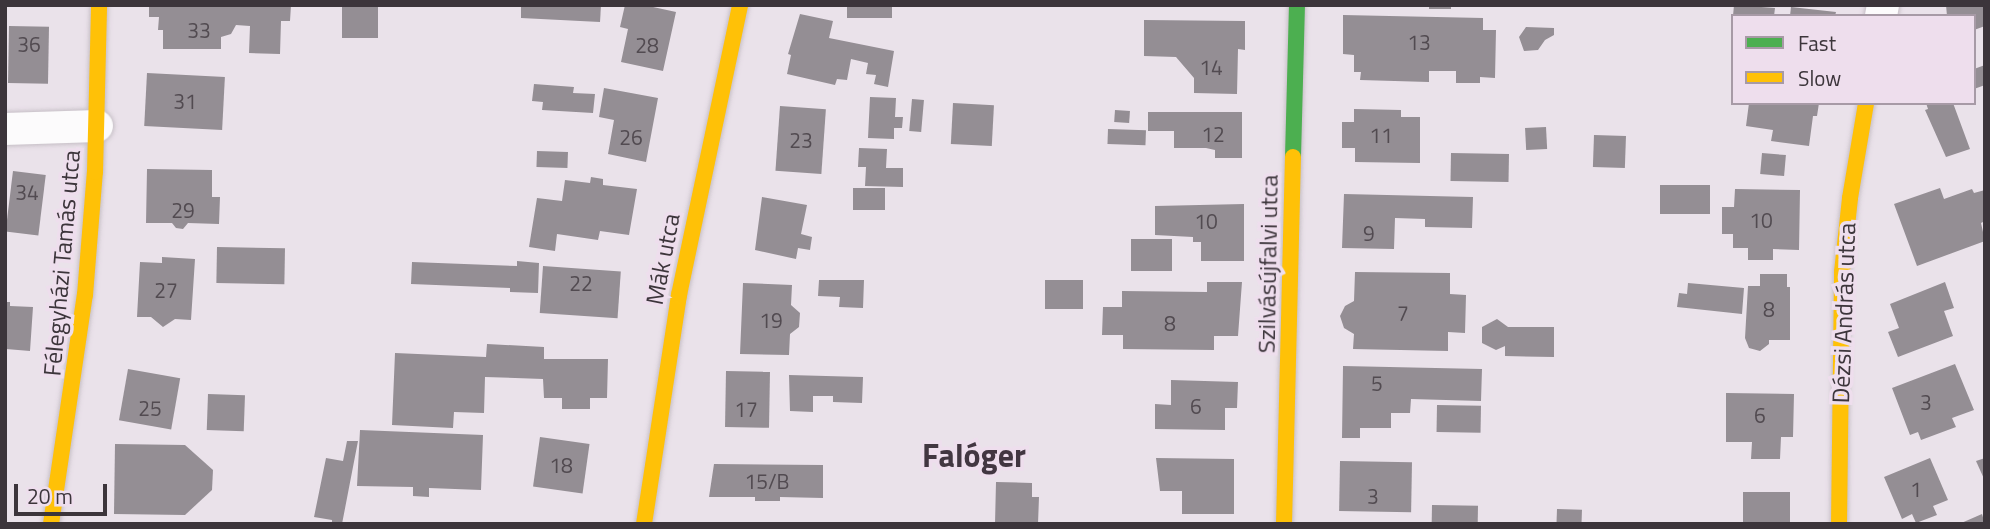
<!DOCTYPE html>
<meta charset="utf-8">
<style>
body{margin:0}
#map{position:relative;width:1990px;height:529px;overflow:hidden;background:#eae2ea;font-family:"Titillium Web",sans-serif}
div>[style]{position:absolute}
[style*='--x']{left:calc(var(--x)*1px);top:calc(var(--y)*1px);width:calc(var(--w)*1px);rotate:calc(var(--a)*1deg)}
.building>*{inset:0;background:#948e94;transform-origin:0 0}
.roads{filter:drop-shadow(0 0 2px #c6bfc6) drop-shadow(0 0 2px #c6bfc6)}
.street>*{height:32px;margin:-16px;padding:0 16px;transform-origin:16px;border-radius:16px;background:#fcfbfc}
.fast>*{height:16px;margin:-8px;padding:0 8px;transform-origin:8px;border-radius:8px;background:#4caf50}
.slow>*{height:16px;margin:-8px;padding:0 8px;transform-origin:8px;border-radius:8px;background:#ffc107}
span{translate:-50% -50%;white-space:nowrap;text-align:center;line-height:1.15;-webkit-text-stroke:7px #eedeed;paint-order:stroke}
.number-label{font-size:21px;color:#524b51}
.number-label span{-webkit-text-stroke-width:0}
.street-label{font-size:24px;color:#3c353b}
.district-label{font-size:32px;color:#423641;font-weight:700}
.frame{position:absolute;inset:0;border:7px solid #3c353b;pointer-events:none}
.legend{position:absolute;left:1731px;top:14px;width:245px;height:91px;box-sizing:border-box;background:#eedeed;border:2px solid #a79aa6;margin:0;padding:9px 12px;list-style:none;font-size:21px;color:#3c353b}
.legend li{display:flex;align-items:center;gap:14px;height:35px}
.legend b{width:35px;border:2px solid #a79aa6}
.scale{position:absolute;left:14px;top:484px;width:93px;height:32px;box-sizing:border-box;border:4px solid #3c353b;border-top:0;padding-left:9px;font-size:21px;line-height:24px;white-space:nowrap;color:#3c353b;-webkit-text-stroke:5px #eedeed;paint-order:stroke}
</style>
<div id="map">
<div class="building">
<i style="clip-path:polygon(149px 5px,291px 5px,290px 21px,281px 21px,280px 54px,249px 53px,250px 26px,236px 25px,231px 34px,221px 37px,221px 49px,163px 49px,163px 30px,158px 30px,159px 17px,149px 17px)"></i>
<i style="left:342px;top:5px;width:36px;height:33px"></i>
<i style="clip-path:polygon(521px 5px,601px 5px,600px 22px,521px 18px)"></i>
<i style="clip-path:polygon(625px 5px,644px 5px,676px 12px,663px 71px,621px 62px,628px 29px,620px 27px)"></i>
<i style="left:847px;top:5px;width:45px;height:13px"></i>
<i style="left:1429px;top:5px;width:22px;height:4px"></i>
<i style="clip-path:polygon(1734px 5px,1775px 8px,1774px 16px,1733px 16px)"></i>
<i style="clip-path:polygon(1946px 5px,1985px 5px,1985px 26px,1974px 30px,1974px 16px,1947px 16px)"></i>
<i style="clip-path:polygon(1791px 7px,1836px 12px,1835px 16px,1790px 16px)"></i>
<i style="clip-path:polygon(800px 14px,833px 21px,829px 38px,894px 51px,888px 87px,874px 84px,876px 75px,866px 74px,868px 63px,851px 59px,847px 80px,837px 79px,835px 85px,787px 74px,791px 55px,788px 54px)"></i>
<i style="clip-path:polygon(1343px 15px,1483px 18px,1483px 30px,1496px 30px,1495px 78px,1480px 77px,1480px 83px,1456px 83px,1456px 71px,1429px 71px,1429px 82px,1360px 80px,1361px 72px,1354px 72px,1354px 55px,1343px 54px)"></i>
<i style="clip-path:polygon(1144px 20px,1245px 21px,1245px 50px,1238px 49px,1237px 94px,1194px 93px,1194px 78px,1176px 57px,1144px 56px)"></i>
<i style="left:9px;top:26px;width:40px;height:57px;rotate:1deg"></i>
<i style="clip-path:polygon(1526px 27px,1554px 28px,1554px 35px,1545px 40px,1538px 50px,1524px 51px,1519px 37px)"></i>
<i style="clip-path:polygon(1985px 65px,1985px 85px,1974px 89px,1974px 69px)"></i>
<i style="left:147px;top:73px;width:78px;height:53px;rotate:3deg"></i>
<i style="clip-path:polygon(534px 84px,574px 87px,573px 93px,595px 94px,593px 113px,542px 110px,543px 102px,532px 101px)"></i>
<i style="clip-path:polygon(604px 88px,658px 98px,646px 162px,608px 154px,614px 120px,599px 117px)"></i>
<i style="clip-path:polygon(870px 97px,896px 98px,895px 117px,903px 117px,902px 128px,894px 128px,894px 139px,868px 138px)"></i>
<i style="left:912px;top:99px;width:12px;height:32px;rotate:5deg"></i>
<i style="left:953px;top:103px;width:41px;height:41px;rotate:3deg"></i>
<i style="clip-path:polygon(1749px 103px,1819px 103px,1817px 116px,1813px 116px,1809px 146px,1771px 141px,1773px 130px,1746px 126px)"></i>
<i style="clip-path:polygon(1926px 103px,1953px 103px,1970px 149px,1946px 157px,1925px 110px,1928px 109px)"></i>
<i style="left:780px;top:106px;width:46px;height:65px;rotate:4deg"></i>
<i style="clip-path:polygon(1354px 109px,1401px 110px,1401px 117px,1420px 117px,1420px 163px,1355px 162px,1355px 148px,1342px 148px,1342px 122px,1354px 122px)"></i>
<i style="left:1115px;top:110px;width:15px;height:12px;rotate:4deg"></i>
<i style="clip-path:polygon(1148px 112px,1242px 112px,1242px 158px,1215px 158px,1215px 150px,1206px 148px,1174px 148px,1174px 131px,1148px 131px)"></i>
<i style="left:1546px;top:127px;width:22px;height:21px;rotate:87deg"></i>
<i style="left:1108px;top:129px;width:38px;height:15px;rotate:2deg"></i>
<i style="left:1594px;top:135px;width:32px;height:32px;rotate:2deg"></i>
<i style="clip-path:polygon(859px 148px,887px 149px,886px 168px,903px 168px,903px 187px,865px 186px,866px 167px,858px 167px)"></i>
<i style="left:537px;top:151px;width:31px;height:16px;rotate:2deg"></i>
<i style="left:1451px;top:153px;width:58px;height:28px;rotate:1deg"></i>
<i style="left:1762px;top:153px;width:24px;height:21px;rotate:5deg"></i>
<i style="clip-path:polygon(147px 169px,212px 170px,212px 197px,220px 197px,219px 224px,188px 223px,183px 229px,176px 228px,172px 223px,146px 223px)"></i>
<i style="left:13px;top:171px;width:33px;height:61px;rotate:7deg"></i>
<i style="clip-path:polygon(591px 177px,603px 179px,603px 185px,637px 189px,629px 235px,600px 231px,598px 240px,557px 234px,555px 251px,529px 247px,537px 198px,562px 201px,565px 180px,590px 183px)"></i>
<i style="left:1660px;top:185px;width:50px;height:29px"></i>
<i style="left:853px;top:188px;width:32px;height:22px"></i>
<i style="clip-path:polygon(1940px 188px,1944px 199px,1972px 189px,1974px 193px,1985px 190px,1985px 221px,1981px 223px,1985px 241px,1917px 266px,1894px 204px)"></i>
<i style="clip-path:polygon(1735px 189px,1800px 190px,1799px 250px,1773px 249px,1773px 260px,1748px 260px,1748px 248px,1733px 248px,1733px 234px,1722px 234px,1722px 207px,1734px 207px)"></i>
<i style="clip-path:polygon(1344px 194px,1473px 197px,1472px 228px,1425px 227px,1425px 219px,1395px 218px,1394px 249px,1342px 248px)"></i>
<i style="clip-path:polygon(762px 197px,807px 205px,801px 234px,812px 237px,810px 250px,798px 248px,796px 259px,755px 250px)"></i>
<i style="clip-path:polygon(1244px 204px,1244px 261px,1201px 261px,1201px 242px,1193px 242px,1193px 237px,1155px 235px,1155px 206px)"></i>
<i style="left:1172px;top:239px;width:32px;height:41px;rotate:90deg"></i>
<i style="left:217px;top:247px;width:68px;height:36px;rotate:1deg"></i>
<i style="clip-path:polygon(162px 257px,195px 259px,191px 320px,175px 319px,163px 327px,151px 317px,137px 317px,140px 262px,162px 263px)"></i>
<i style="clip-path:polygon(517px 261px,539px 263px,538px 293px,510px 292px,510px 288px,411px 284px,412px 262px,517px 266px)"></i>
<i style="left:543px;top:266px;width:78px;height:47px;rotate:4deg"></i>
<i style="clip-path:polygon(1355px 272px,1450px 273px,1450px 294px,1466px 295px,1465px 333px,1448px 332px,1448px 351px,1353px 349px,1354px 334px,1344px 328px,1340px 316px,1345px 306px,1354px 301px)"></i>
<i style="clip-path:polygon(1760px 274px,1787px 274px,1787px 287px,1790px 287px,1790px 340px,1769px 340px,1769px 344px,1760px 351px,1749px 348px,1745px 338px,1748px 286px,1760px 286px)"></i>
<i style="clip-path:polygon(819px 280px,864px 280px,863px 308px,839px 307px,840px 297px,818px 296px)"></i>
<i style="left:1045px;top:280px;width:38px;height:29px"></i>
<i style="clip-path:polygon(1207px 282px,1242px 282px,1238px 336px,1214px 336px,1214px 350px,1123px 349px,1123px 335px,1102px 335px,1103px 307px,1122px 307px,1122px 291px,1207px 292px)"></i>
<i style="clip-path:polygon(1945px 282px,1954px 308px,1944px 311px,1953px 336px,1898px 357px,1888px 332px,1899px 328px,1890px 304px)"></i>
<i style="clip-path:polygon(743px 283px,792px 285px,791px 305px,800px 313px,799px 327px,790px 334px,789px 355px,740px 354px)"></i>
<i style="clip-path:polygon(1688px 283px,1744px 288px,1742px 314px,1677px 307px,1679px 293px,1687px 294px)"></i>
<i style="clip-path:polygon(5px 302px,10px 302px,10px 306px,33px 307px,30px 351px,6px 349px)"></i>
<i style="clip-path:polygon(1497px 319px,1508px 327px,1554px 327px,1554px 357px,1505px 356px,1505px 346px,1496px 350px,1482px 343px,1482px 327px)"></i>
<i style="clip-path:polygon(487px 344px,544px 347px,544px 359px,608px 359px,607px 398px,590px 398px,590px 409px,562px 409px,562px 398px,544px 398px,543px 379px,485px 377px,484px 413px,454px 412px,453px 428px,392px 425px,395px 353px,486px 357px)"></i>
<i style="clip-path:polygon(1955px 364px,1974px 410px,1952px 418px,1956px 427px,1921px 440px,1918px 432px,1910px 435px,1892px 388px)"></i>
<i style="clip-path:polygon(1343px 366px,1482px 369px,1481px 401px,1411px 399px,1410px 413px,1391px 413px,1391px 428px,1360px 428px,1360px 438px,1342px 438px)"></i>
<i style="left:128px;top:369px;width:53px;height:52px;rotate:10deg"></i>
<i style="left:726px;top:371px;width:44px;height:56px;rotate:1deg"></i>
<i style="clip-path:polygon(789px 375px,863px 377px,862px 403px,833px 402px,833px 396px,813px 396px,813px 412px,790px 411px)"></i>
<i style="clip-path:polygon(1171px 380px,1238px 382px,1237px 408px,1225px 408px,1225px 430px,1155px 429px,1155px 404px,1171px 405px)"></i>
<i style="clip-path:polygon(1726px 393px,1794px 394px,1793px 437px,1781px 437px,1780px 459px,1751px 459px,1752px 442px,1726px 442px)"></i>
<i style="left:208px;top:394px;width:37px;height:36px;rotate:2deg"></i>
<i style="left:1437px;top:405px;width:44px;height:27px;rotate:1deg"></i>
<i style="clip-path:polygon(360px 430px,483px 435px,481px 490px,429px 488px,429px 497px,413px 496px,413px 487px,357px 486px)"></i>
<i style="left:540px;top:437px;width:50px;height:50px;rotate:8deg"></i>
<i style="clip-path:polygon(347px 441px,358px 441px,342px 524px,332px 524px,332px 520px,314px 517px,326px 458px,343px 461px)"></i>
<i style="clip-path:polygon(115px 444px,185px 445px,213px 470px,212px 490px,185px 515px,114px 514px)"></i>
<i style="clip-path:polygon(1156px 458px,1234px 459px,1234px 514px,1182px 514px,1182px 491px,1160px 491px)"></i>
<i style="clip-path:polygon(1930px 458px,1948px 500px,1933px 506px,1937px 515px,1916px 523px,1912px 514px,1902px 519px,1884px 477px)"></i>
<i style="clip-path:polygon(1985px 458px,1985px 481px,1976px 461px)"></i>
<i style="left:1340px;top:461px;width:72px;height:50px;rotate:1deg"></i>
<i style="clip-path:polygon(714px 464px,823px 465px,823px 498px,780px 497px,780px 501px,755px 501px,755px 497px,709px 497px)"></i>
<i style="clip-path:polygon(996px 482px,1032px 483px,1032px 497px,1039px 497px,1038px 524px,995px 524px)"></i>
<i style="left:1790px;top:492px;width:32px;height:47px;rotate:90deg"></i>
<i style="left:1432px;top:505px;width:46px;height:19px;rotate:1deg"></i>
<i style="left:1557px;top:509px;width:25px;height:15px;rotate:2deg"></i>
<i style="clip-path:polygon(1982px 514px,1985px 524px,1959px 524px)"></i>
</div>
<div class="roads">
<div class="street">
<i style="--x:1881;--y:16;--w:11;--a:-80"></i>
<i style="--x:5;--y:129;--w:92;--a:-1.9"></i>
</div>
<div class="fast">
<i style="--x:1293;--y:157;--w:152;--a:-88.5"></i>
</div>
<div class="slow">
<i style="--x:51;--y:524;--w:232;--a:-81.6"></i>
<i style="--x:85;--y:295;--w:123;--a:-85.4"></i>
<i style="--x:95;--y:172;--w:167;--a:-88.6"></i>
<i style="--x:644;--y:524;--w:232;--a:-81.3"></i>
<i style="--x:679;--y:295;--w:296;--a:-78.1"></i>
<i style="--x:1284;--y:524;--w:367;--a:-88.6"></i>
<i style="--x:1839;--y:524;--w:252;--a:-89.3"></i>
<i style="--x:1842;--y:272;--w:74;--a:-83.8"></i>
<i style="--x:1850;--y:198;--w:96;--a:-80.4"></i>
</div>
</div>
<div class="number-label">
<span style="left:199px;top:30px">33</span>
<span style="left:1419px;top:42px">13</span>
<span style="left:29px;top:44px">36</span>
<span style="left:647px;top:45px">28</span>
<span style="left:1211px;top:67px">14</span>
<span style="left:185px;top:101px">31</span>
<span style="left:1213px;top:134px">12</span>
<span style="left:1381px;top:135px">11</span>
<span style="left:631px;top:137px">26</span>
<span style="left:801px;top:140px">23</span>
<span style="left:27px;top:192px">34</span>
<span style="left:183px;top:210px">29</span>
<span style="left:1761px;top:220px">10</span>
<span style="left:1206px;top:221px">10</span>
<span style="left:1369px;top:233px">9</span>
<span style="left:581px;top:283px">22</span>
<span style="left:166px;top:290px">27</span>
<span style="left:1769px;top:309px">8</span>
<span style="left:1403px;top:313px">7</span>
<span style="left:771px;top:320px">19</span>
<span style="left:1170px;top:323px">8</span>
<span style="left:1377px;top:383px">5</span>
<span style="left:1926px;top:402px">3</span>
<span style="left:1196px;top:406px">6</span>
<span style="left:150px;top:408px">25</span>
<span style="left:746px;top:409px">17</span>
<span style="left:1760px;top:415px">6</span>
<span style="left:561px;top:465px">18</span>
<span style="left:767px;top:481px">15/B</span>
<span style="left:1916px;top:489px">1</span>
<span style="left:1373px;top:496px">3</span>
</div>
<div class="street-label">
<span style="left:663px;top:259px;rotate:-79deg">Mák utca</span>
<span style="left:62px;top:263px;rotate:-85deg">Félegyházi Tamás utca</span>
<span style="left:1268px;top:264px;rotate:-89deg">Szilvásújfalvi utca</span>
<span style="left:1844px;top:313px;rotate:-88deg">Dézsi András utca</span>
</div>
<div class="district-label">
<span style="left:974px;top:455px">Falóger</span>
</div>
<div class="frame"></div>
<ul class="legend">
<li><b style="height:9px;background:#4caf50"></b>Fast</li>
<li><b style="height:9px;background:#ffc107"></b>Slow</li>
</ul>
<div class="scale">20 m</div>
</div>
